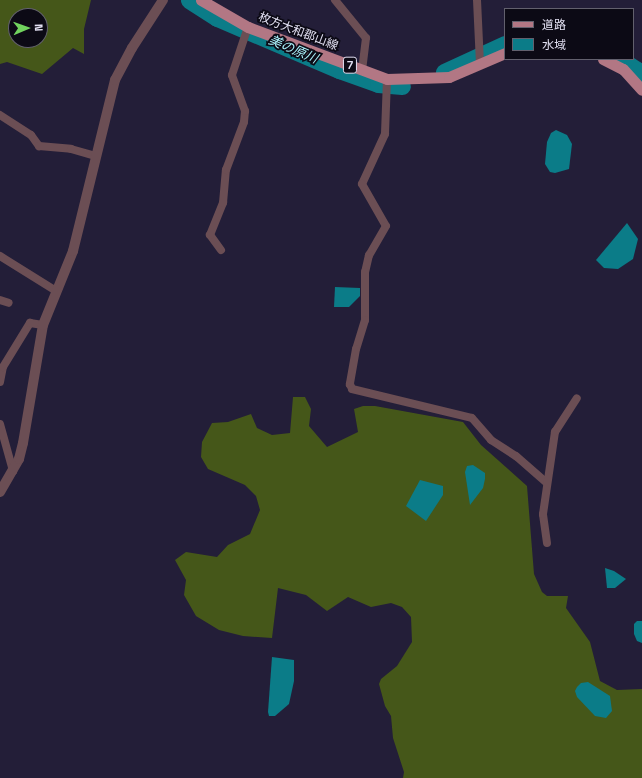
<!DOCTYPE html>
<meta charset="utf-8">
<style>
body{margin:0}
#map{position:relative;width:642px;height:778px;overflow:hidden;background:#231e38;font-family:"Space Grotesk","Noto Sans JP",sans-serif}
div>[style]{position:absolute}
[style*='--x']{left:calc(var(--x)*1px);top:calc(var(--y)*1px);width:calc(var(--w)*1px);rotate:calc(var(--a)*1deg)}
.forest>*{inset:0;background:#455719}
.water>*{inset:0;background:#0b7c88}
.river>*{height:17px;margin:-8.5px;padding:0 8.5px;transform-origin:8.5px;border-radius:8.5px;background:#0b7c88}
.minor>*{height:8px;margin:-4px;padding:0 4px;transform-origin:4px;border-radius:4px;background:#6b4e54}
.tertiary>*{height:10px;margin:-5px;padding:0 5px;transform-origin:5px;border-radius:5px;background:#6b4e54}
.primary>*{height:11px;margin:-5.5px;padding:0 5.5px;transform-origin:5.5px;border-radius:5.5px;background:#b27784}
span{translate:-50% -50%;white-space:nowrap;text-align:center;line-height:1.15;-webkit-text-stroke:3.5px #0c0a15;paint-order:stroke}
.shield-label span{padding:1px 3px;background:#0c0a15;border:1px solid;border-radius:3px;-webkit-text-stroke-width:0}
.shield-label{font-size:11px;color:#e2e0f2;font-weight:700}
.street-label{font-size:12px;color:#e2e0f2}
.water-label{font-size:13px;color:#aaf2fb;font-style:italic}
.legend{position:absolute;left:504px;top:8px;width:130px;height:52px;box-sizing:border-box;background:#0c0a15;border:1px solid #62606d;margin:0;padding:5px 7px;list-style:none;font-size:12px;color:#e2e0f2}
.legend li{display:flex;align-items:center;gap:8px;height:20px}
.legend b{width:20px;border:1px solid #62606d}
.north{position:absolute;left:8px;top:8px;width:40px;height:40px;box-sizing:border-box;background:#0c0a15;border:1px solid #62606d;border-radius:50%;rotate:88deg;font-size:11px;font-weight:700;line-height:16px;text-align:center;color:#e2e0f2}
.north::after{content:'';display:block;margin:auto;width:14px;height:18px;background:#71d35e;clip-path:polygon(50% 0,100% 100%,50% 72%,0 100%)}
</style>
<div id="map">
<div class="forest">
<i style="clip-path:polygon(evenodd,0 0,91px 0,84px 29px,84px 54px,73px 48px,42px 74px,7px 62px,0 64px,0 0,16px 16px,40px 16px,40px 40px,16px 40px,16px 16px)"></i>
<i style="clip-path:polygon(293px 397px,305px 397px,311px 409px,309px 426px,327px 447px,358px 432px,354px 409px,363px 406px,375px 406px,463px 422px,481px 445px,527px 486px,534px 574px,542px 592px,547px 596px,568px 596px,566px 608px,590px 642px,600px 681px,617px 690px,642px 689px,642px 778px,403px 778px,404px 772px,393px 738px,391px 716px,385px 706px,379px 684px,381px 679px,397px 666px,412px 642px,411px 617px,402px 607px,391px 603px,371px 607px,348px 597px,327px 611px,306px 595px,278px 588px,272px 638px,243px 636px,219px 630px,196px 616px,184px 595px,186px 580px,175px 560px,186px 552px,217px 557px,228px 545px,250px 534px,260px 510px,256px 496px,245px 485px,208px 469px,201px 457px,202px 442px,212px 423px,228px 422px,251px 414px,257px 428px,272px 435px,290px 433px)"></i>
</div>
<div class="water">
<i style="clip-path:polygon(556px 130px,567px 135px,572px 144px,569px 169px,555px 173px,550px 172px,545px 164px,547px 142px,551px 133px)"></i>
<i style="clip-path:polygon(627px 223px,638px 239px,633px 259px,618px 269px,604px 268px,596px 260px)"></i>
<i style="clip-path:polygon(335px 287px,360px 288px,360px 296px,349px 307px,334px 307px)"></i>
<i style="clip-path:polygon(473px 465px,485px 473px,485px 479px,483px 488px,470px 505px,465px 472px,467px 466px)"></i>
<i style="clip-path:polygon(420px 480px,443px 486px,443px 495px,426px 521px,406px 506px)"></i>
<i style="clip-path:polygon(605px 568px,614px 571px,626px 579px,615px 588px,607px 588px)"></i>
<i style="clip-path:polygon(637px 621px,642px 621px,642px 643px,637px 641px,634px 634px,634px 624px)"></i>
<i style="clip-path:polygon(272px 657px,294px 660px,294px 681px,289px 704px,275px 716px,269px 716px,268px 712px)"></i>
<i style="clip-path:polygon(588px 682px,610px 696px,612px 711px,606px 718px,595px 716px,577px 697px,575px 691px,577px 687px,581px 683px)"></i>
</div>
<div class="river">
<i style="--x:189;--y:0;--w:33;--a:33"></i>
<i style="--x:217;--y:18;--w:133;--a:23.1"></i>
<i style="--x:339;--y:70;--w:41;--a:19.7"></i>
<i style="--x:378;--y:84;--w:24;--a:5"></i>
<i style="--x:620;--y:59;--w:20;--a:33"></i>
<i style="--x:637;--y:70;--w:9;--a:58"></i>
<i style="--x:444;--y:72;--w:67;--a:-24.7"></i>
</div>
<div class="minor">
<i style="--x:335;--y:0;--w:49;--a:50.8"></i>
<i style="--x:366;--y:38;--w:32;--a:97"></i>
<i style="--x:477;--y:0;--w:63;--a:87.3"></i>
<i style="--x:387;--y:79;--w:55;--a:92.1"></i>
<i style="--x:385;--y:134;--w:55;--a:114.7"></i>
<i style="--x:362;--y:184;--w:48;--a:60.3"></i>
<i style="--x:386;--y:226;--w:34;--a:120"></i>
<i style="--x:369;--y:255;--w:17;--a:103"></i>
<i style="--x:365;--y:272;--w:48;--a:90"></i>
<i style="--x:365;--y:320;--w:30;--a:107"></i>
<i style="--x:356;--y:349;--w:36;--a:100"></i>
<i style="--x:350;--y:384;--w:5;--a:68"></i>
<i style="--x:352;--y:389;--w:123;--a:13.6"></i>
<i style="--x:472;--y:418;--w:29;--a:49"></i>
<i style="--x:491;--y:440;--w:30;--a:33"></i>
<i style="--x:516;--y:456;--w:41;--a:41.1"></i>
<i style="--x:0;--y:115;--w:37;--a:33"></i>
<i style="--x:31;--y:135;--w:14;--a:54"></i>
<i style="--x:39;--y:146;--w:32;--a:5"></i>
<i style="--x:71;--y:149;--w:26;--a:16"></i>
<i style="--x:221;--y:250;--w:19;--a:-126"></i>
<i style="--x:210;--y:235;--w:35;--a:-68"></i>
<i style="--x:223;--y:203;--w:33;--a:-85"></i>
<i style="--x:226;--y:170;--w:51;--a:-69.4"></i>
<i style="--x:244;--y:122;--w:11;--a:-85"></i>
<i style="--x:245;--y:111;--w:38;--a:-110"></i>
<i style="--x:232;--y:75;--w:51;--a:-71.6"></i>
<i style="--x:0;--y:256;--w:66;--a:32"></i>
<i style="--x:0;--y:300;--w:9;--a:18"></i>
<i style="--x:0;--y:382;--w:15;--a:-79"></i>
<i style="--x:3;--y:367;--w:52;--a:-58.5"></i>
<i style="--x:30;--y:323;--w:13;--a:9"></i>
<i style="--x:0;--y:424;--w:49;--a:74.5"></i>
<i style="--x:547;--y:543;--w:29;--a:-98"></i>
<i style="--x:543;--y:514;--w:83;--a:-81.7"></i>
<i style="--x:555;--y:432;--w:40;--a:-57.1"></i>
</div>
<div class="tertiary">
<i style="--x:0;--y:492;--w:38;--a:-60"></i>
<i style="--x:19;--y:459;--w:16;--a:-76"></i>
<i style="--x:23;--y:443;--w:120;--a:-80.4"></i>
<i style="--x:43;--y:325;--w:80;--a:-67.9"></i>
<i style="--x:73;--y:251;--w:176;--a:-76.2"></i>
<i style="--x:115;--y:80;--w:36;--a:-62"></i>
<i style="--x:132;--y:48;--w:57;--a:-57.1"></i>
</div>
<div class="primary">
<i style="--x:201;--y:0;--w:54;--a:29.9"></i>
<i style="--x:248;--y:27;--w:148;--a:20.5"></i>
<i style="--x:387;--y:79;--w:62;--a:-1.8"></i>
<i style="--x:449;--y:77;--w:61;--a:-23.2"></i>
<i style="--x:603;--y:59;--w:22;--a:27"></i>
<i style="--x:623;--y:69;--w:28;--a:48"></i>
</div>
<div class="shield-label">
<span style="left:350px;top:65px">7</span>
</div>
<div class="street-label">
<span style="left:298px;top:32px;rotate:21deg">枚方大和郡山線</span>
</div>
<div class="water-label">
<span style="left:293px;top:50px;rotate:23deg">美の原川</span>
</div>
<ul class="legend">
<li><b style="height:5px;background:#b27784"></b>道路</li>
<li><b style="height:11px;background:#0b7c88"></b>水域</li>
</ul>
<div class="north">N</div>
</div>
